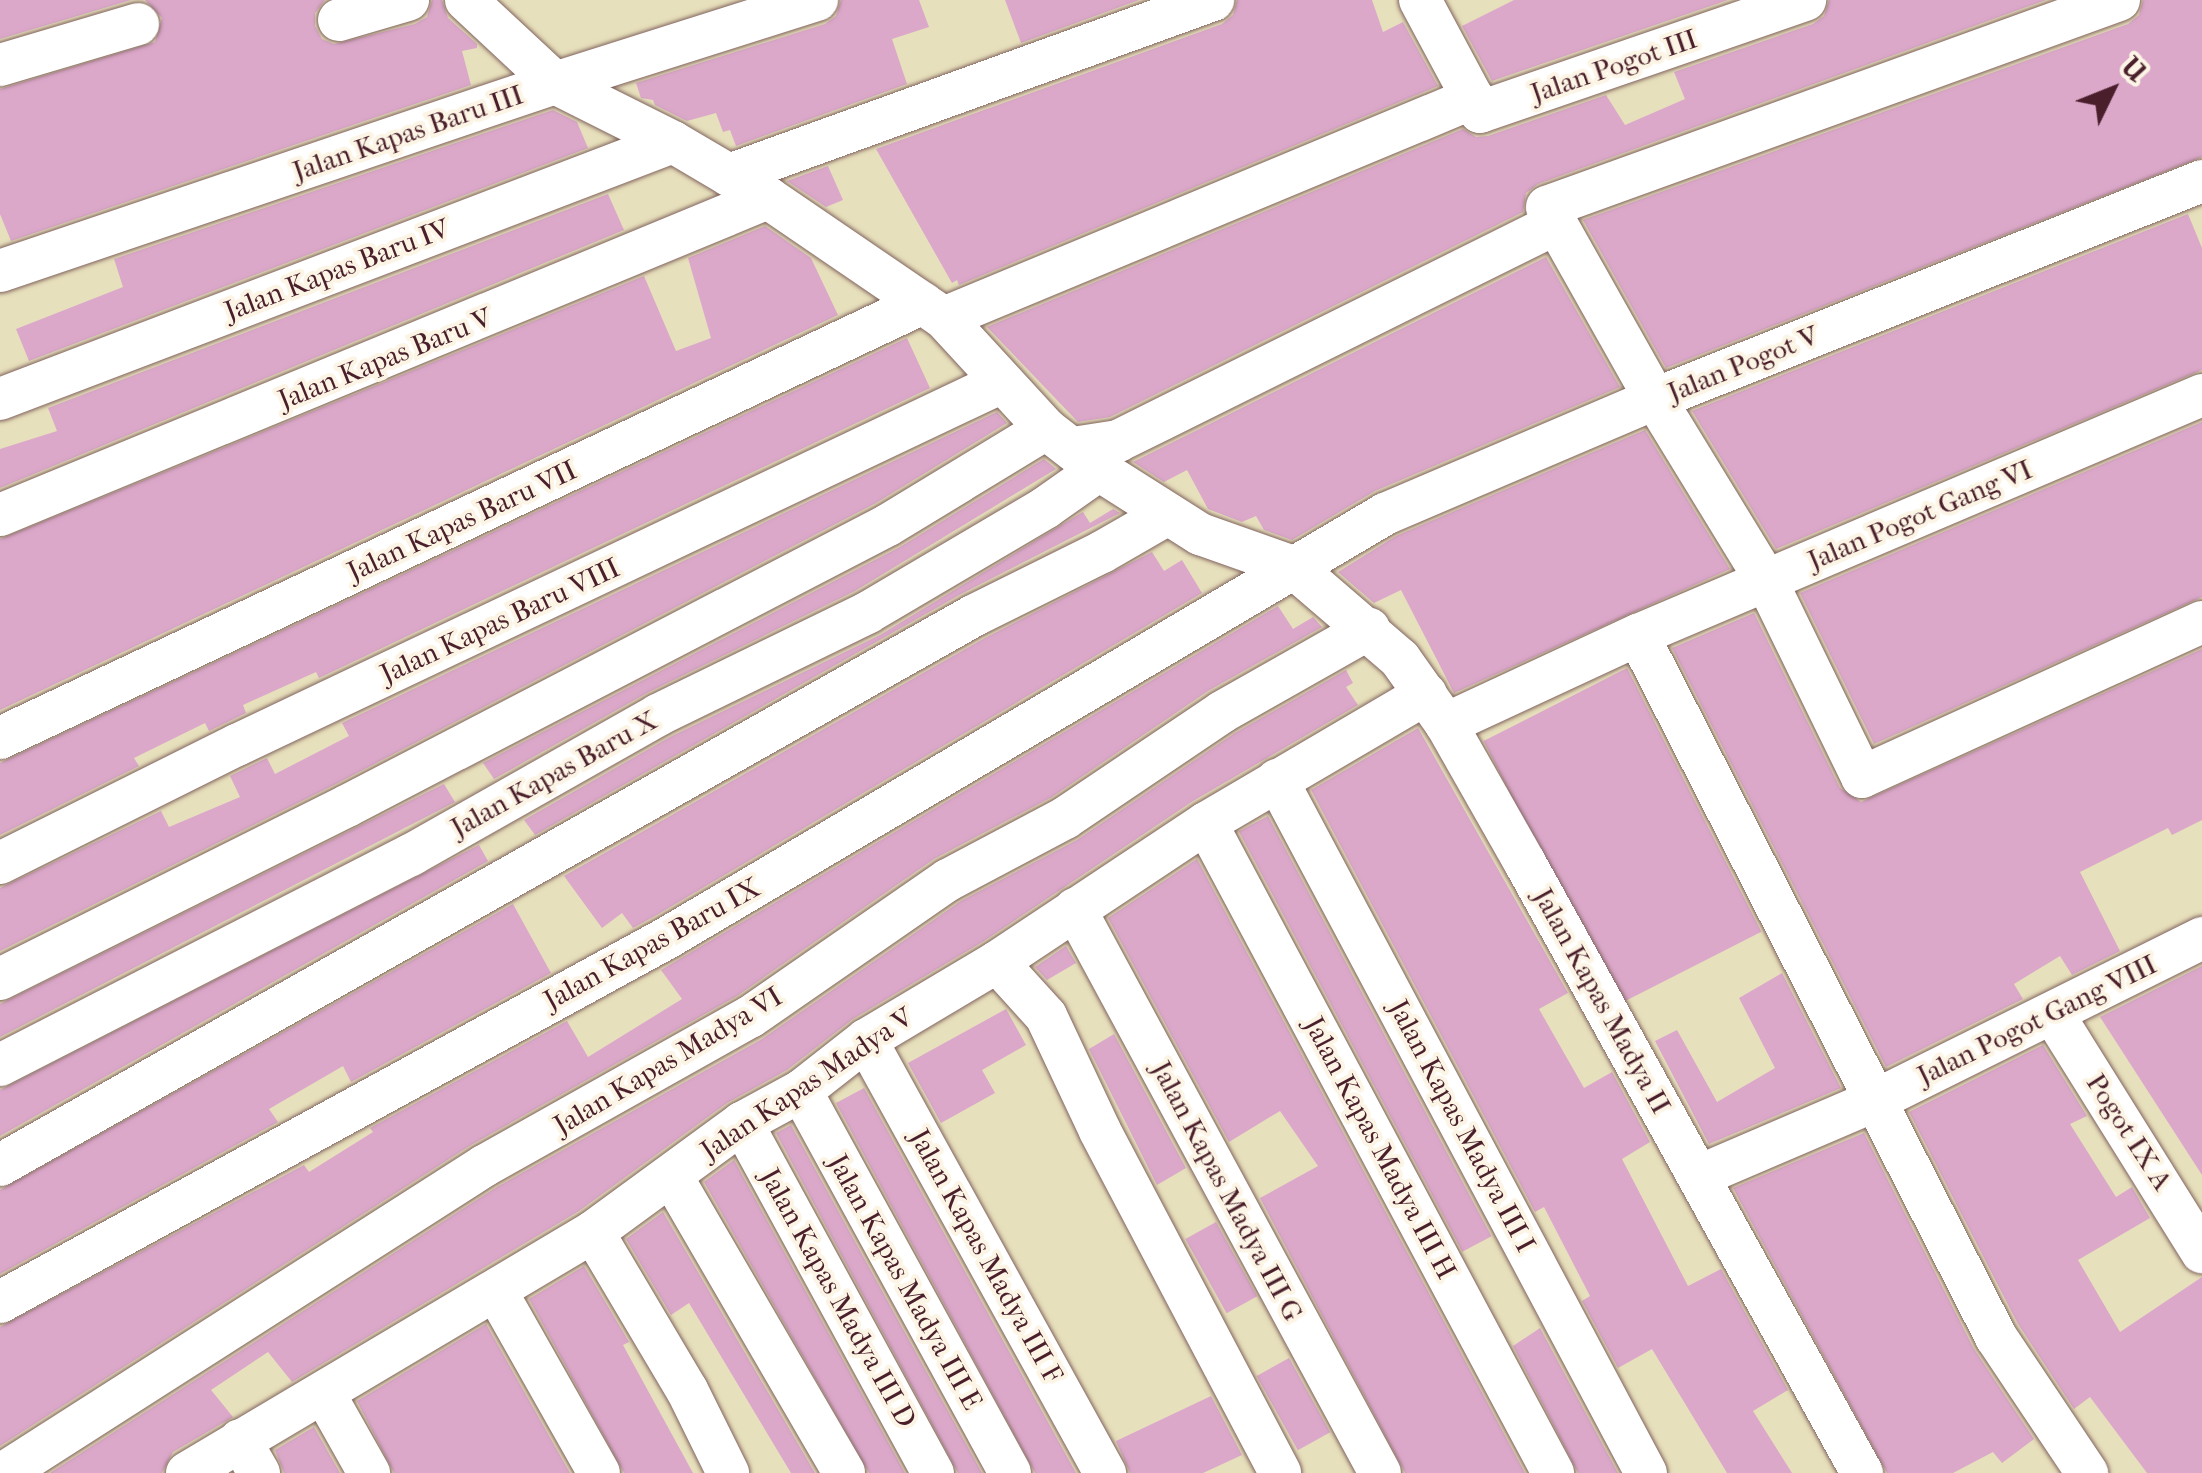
<!DOCTYPE html>
<style>
body{margin:0}
#map{position:relative;width:2202px;height:1473px;overflow:hidden;background:#e7e0bc;font-family:"IM FELL French Canon",serif}
div>[style]{position:absolute}
[style*='--x']{left:calc(var(--x)*1px);top:calc(var(--y)*1px);width:calc(var(--w)*1px);rotate:calc(var(--a)*1deg)}
.building>*{inset:0;background:#dba8ca;transform-origin:0 0}
.roads{filter:drop-shadow(0 0 2px #81635e) drop-shadow(0 0 2px #81635e)}
.minor>*{height:42px;margin:-21px;padding:0 21px;transform-origin:21px;border-radius:21px;background:#fff}
span{translate:-50% -50%;white-space:nowrap;text-align:center;line-height:1.15;-webkit-text-stroke:8px #fcf5e5;paint-order:stroke}
.street-label{font-size:28px;color:#4a1f2b}
.north{position:absolute;left:2062px;top:40px;width:100px;height:100px;-webkit-text-stroke:8px #fcf5e5;paint-order:stroke;rotate:47deg;font-size:28px;font-weight:700;line-height:40px;text-align:center;color:#4a1f2b}
.north::after{content:'';display:block;margin:auto;width:35px;height:45px;background:#4a1f2b;clip-path:polygon(50% 0,100% 100%,50% 72%,0 100%)}
</style>
<div id="map">
<div class="building">
<i style="clip-path:polygon(0 0,131px 0,0 39px)"></i>
<i style="clip-path:polygon(145px 0,325px 0,315px 13px,315px 26px,322px 39px,334px 44px,415px 24px,427px 17px,432px 0,442px 0,448px 18px,477px 44px,477px 48px,462px 51px,471px 85px,11px 241px,0 214px,0 89px,155px 42px,162px 18px)"></i>
<i style="clip-path:polygon(841px 0,919px 0,929px 27px,892px 39px,907px 84px,736px 146px,730px 130px,723px 132px,716px 113px,687px 121px,655px 105px,653px 100px,641px 98px,636px 83px,825px 24px,836px 16px)"></i>
<i style="clip-path:polygon(1005px 0,1139px 0,1021px 43px)"></i>
<i style="clip-path:polygon(1237px 0,1372px 0,1383px 32px,1403px 22px,1438px 86px,959px 285px,957px 280px,952px 283px,876px 149px,1222px 24px,1233px 15px)"></i>
<i style="clip-path:polygon(1514px 0,1728px 0,1492px 81px,1462px 26px)"></i>
<i style="clip-path:polygon(1829px 0,2046px 0,1538px 184px,1526px 193px,1523px 212px,1110px 417px,1078px 422px,987px 327px,1463px 129px,1476px 137px,1488px 136px,1606px 95px,1625px 125px,1685px 99px,1674px 72px,1813px 24px,1824px 16px)"></i>
<i style="clip-path:polygon(2143px 0,2202px 0,2202px 157px,1666px 368px,1583px 220px,2128px 24px,2139px 15px)"></i>
<i style="clip-path:polygon(553px 110px,577px 122px,588px 148px,29px 361px,16px 329px,123px 287px,114px 259px)"></i>
<i style="clip-path:polygon(828px 166px,843px 200px,826px 207px,787px 181px)"></i>
<i style="clip-path:polygon(608px 194px,624px 230px,0 488px,0 449px,57px 431px,48px 408px)"></i>
<i style="clip-path:polygon(2188px 214px,2202px 248px,2202px 370px,1776px 549px,1692px 411px)"></i>
<i style="clip-path:polygon(765px 226px,811px 258px,838px 315px,0 710px,0 539px,644px 276px,676px 351px,711px 338px,688px 258px)"></i>
<i style="clip-path:polygon(1546px 257px,1620px 387px,1375px 491px,1292px 540px,1264px 530px,1256px 516px,1242px 522px,1208px 509px,1187px 470px,1164px 482px,1133px 462px)"></i>
<i style="clip-path:polygon(907px 338px,930px 388px,319px 678px,316px 672px,243px 705px,246px 713px,209px 731px,205px 723px,134px 758px,139px 766px,0 835px,0 763px)"></i>
<i style="clip-path:polygon(997px 412px,1007px 423px,876px 503px,336px 784px,0 951px,0 888px,161px 811px,169px 827px,240px 797px,230px 776px,267px 758px,275px 774px,349px 736px,342px 723px)"></i>
<i style="clip-path:polygon(2202px 422px,2202px 597px,1874px 744px,1800px 593px)"></i>
<i style="clip-path:polygon(1645px 430px,1730px 569px,1454px 693px,1401px 590px,1374px 603px,1338px 572px,1396px 536px)"></i>
<i style="clip-path:polygon(1044px 459px,1056px 469px,855px 591px,647px 693px,494px 779px,483px 763px,900px 547px)"></i>
<i style="clip-path:polygon(1113px 509px,1120px 513px,961px 594px,535px 835px,524px 820px,670px 737px,880px 635px,1083px 512px,1090px 523px)"></i>
<i style="clip-path:polygon(1152px 552px,1164px 571px,1182px 560px,1202px 593px,655px 916px,633px 928px,622px 913px,602px 928px,564px 876px,985px 638px)"></i>
<i style="clip-path:polygon(1278px 606px,1293px 629px,1313px 617px,1322px 627px,1208px 691px,1052px 797px,934px 859px,737px 996px,471px 1145px,0 1446px,0 1327px,304px 1165px,309px 1172px,373px 1132px,370px 1128px,567px 1021px,588px 1057px,682px 999px,661px 970px)"></i>
<i style="clip-path:polygon(1754px 613px,1840px 788px,1861px 802px,2202px 649px,2202px 820px,2172px 835px,2168px 828px,2080px 872px,2120px 951px,2072px 975px,2060px 956px,2014px 984px,2023px 999px,1886px 1067px,1672px 648px)"></i>
<i style="left:1627px;top:668px;width:296px;height:161px;rotate:63deg"></i>
<i style="clip-path:polygon(1346px 670px,1353px 683px,1346px 687px,1358px 705px,1193px 801px,984px 941px,853px 1019px,787px 1070px,727px 1103px,579px 1211px,292px 1382px,268px 1352px,211px 1390px,233px 1417px,173px 1452px,162px 1473px,50px 1473px,497px 1187px,762px 1039px,961px 901px,1077px 840px,1235px 733px)"></i>
<i style="clip-path:polygon(1418px 728px,1568px 993px,1539px 1009px,1584px 1088px,1612px 1072px,1650px 1142px,1622px 1159px,1688px 1286px,1721px 1269px,1788px 1390px,1753px 1411px,1792px 1473px,1727px 1473px,1652px 1349px,1618px 1368px,1582px 1301px,1590px 1296px,1544px 1207px,1535px 1212px,1311px 790px)"></i>
<i style="clip-path:polygon(444px 784px,455px 802px,0 1037px,0 1004px)"></i>
<i style="left:1268px;top:816px;width:476px;height:33px;rotate:62deg"></i>
<i style="clip-path:polygon(479px 845px,488px 861px,0 1136px,0 1090px)"></i>
<i style="clip-path:polygon(1197px 859px,1525px 1473px,1405px 1473px,1260px 1198px,1318px 1166px,1280px 1111px,1229px 1142px,1108px 918px)"></i>
<i style="clip-path:polygon(513px 904px,551px 973px,351px 1082px,343px 1066px,269px 1109px,278px 1122px,0 1274px,0 1190px)"></i>
<i style="clip-path:polygon(1066px 946px,1076px 963px,1047px 980px,1035px 967px)"></i>
<i style="clip-path:polygon(2202px 966px,2202px 1175px,2100px 1017px)"></i>
<i style="clip-path:polygon(1782px 973px,1841px 1088px,1709px 1144px,1655px 1041px,1677px 1030px,1717px 1102px,1775px 1068px,1739px 998px)"></i>
<i style="clip-path:polygon(1006px 1009px,1026px 1045px,982px 1070px,995px 1093px,941px 1123px,908px 1063px)"></i>
<i style="clip-path:polygon(1114px 1034px,1186px 1168px,1157px 1185px,1089px 1049px)"></i>
<i style="clip-path:polygon(2043px 1045px,2087px 1116px,2070px 1124px,2116px 1197px,2132px 1187px,2150px 1218px,2078px 1260px,2120px 1332px,2202px 1277px,2202px 1473px,2147px 1473px,2090px 1397px,2074px 1409px,2018px 1324px,1909px 1112px)"></i>
<i style="clip-path:polygon(864px 1088px,1076px 1473px,1035px 1473px,836px 1103px)"></i>
<i style="clip-path:polygon(791px 1125px,982px 1473px,958px 1473px,776px 1133px)"></i>
<i style="clip-path:polygon(1864px 1133px,1974px 1349px,2034px 1439px,2002px 1463px,1993px 1452px,1953px 1473px,1887px 1473px,1733px 1188px)"></i>
<i style="clip-path:polygon(734px 1160px,905px 1473px,869px 1473px,704px 1182px)"></i>
<i style="clip-path:polygon(663px 1212px,815px 1473px,791px 1473px,689px 1303px,671px 1315px,626px 1239px)"></i>
<i style="left:1216px;top:1222px;width:85px;height:35px;rotate:61deg"></i>
<i style="clip-path:polygon(584px 1266px,629px 1342px,623px 1345px,693px 1473px,624px 1473px,529px 1299px)"></i>
<i style="clip-path:polygon(486px 1324px,570px 1473px,394px 1473px,357px 1401px)"></i>
<i style="clip-path:polygon(1540px 1328px,1618px 1473px,1578px 1473px,1513px 1346px)"></i>
<i style="left:1289px;top:1358px;width:85px;height:37px;rotate:61deg"></i>
<i style="clip-path:polygon(1211px 1396px,1242px 1455px,1203px 1473px,1130px 1473px,1116px 1441px)"></i>
<i style="clip-path:polygon(314px 1427px,340px 1473px,284px 1473px,275px 1450px)"></i>
</div>
<div class="roads">
<div class="minor">
<i style="--x:466;--y:0;--w:122;--a:43"></i>
<i style="--x:555;--y:83;--w:132;--a:26.6"></i>
<i style="--x:673;--y:142;--w:110;--a:30.5"></i>
<i style="--x:768;--y:198;--w:213;--a:34.3"></i>
<i style="--x:944;--y:318;--w:151;--a:47.4"></i>
<i style="--x:1046;--y:429;--w:67;--a:37.7"></i>
<i style="--x:1099;--y:470;--w:120;--a:32.4"></i>
<i style="--x:1200;--y:534;--w:99;--a:19.5"></i>
<i style="--x:1293;--y:567;--w:141;--a:40.7"></i>
<i style="--x:1400;--y:659;--w:80;--a:54.7"></i>
<i style="--x:1446;--y:724;--w:160;--a:60.4"></i>
<i style="--x:1525;--y:863;--w:697;--a:61.08"></i>
<i style="--x:1420;--y:0;--w:127;--a:61.8"></i>
<i style="--x:1480;--y:112;--w:344;--a:-19"></i>
<i style="--x:2119;--y:0;--w:608;--a:160.11"></i>
<i style="--x:1547;--y:207;--w:220;--a:60.6"></i>
<i style="--x:1655;--y:399;--w:212;--a:58.5"></i>
<i style="--x:1766;--y:580;--w:219;--a:64"></i>
<i style="--x:1862;--y:777;--w:374;--a:-24.5"></i>
<i style="--x:339;--y:20;--w:72;--a:-16.2"></i>
<i style="--x:0;--y:65;--w:144;--a:-16.5"></i>
<i style="--x:729;--y:175;--w:515;--a:-19.88"></i>
<i style="--x:0;--y:271;--w:586;--a:-18.71"></i>
<i style="--x:555;--y:83;--w:275;--a:-17.6"></i>
<i style="--x:944;--y:318;--w:573;--a:-22.58"></i>
<i style="--x:0;--y:399;--w:720;--a:-20.9"></i>
<i style="--x:1073;--y:448;--w:46;--a:-8.8"></i>
<i style="--x:1118;--y:441;--w:489;--a:-26.4"></i>
<i style="--x:0;--y:515;--w:831;--a:-22.43"></i>
<i style="--x:1638;--y:635;--w:613;--a:-23.05"></i>
<i style="--x:1446;--y:724;--w:212;--a:-24.9"></i>
<i style="--x:1638;--y:635;--w:788;--a:62.98"></i>
<i style="--x:1996;--y:1337;--w:164;--a:56.2"></i>
<i style="--x:0;--y:738;--w:1020;--a:-25.23"></i>
<i style="--x:1277;--y:780;--w:785;--a:61.97"></i>
<i style="--x:1206;--y:823;--w:737;--a:61.9"></i>
<i style="--x:0;--y:863;--w:265;--a:-26.5"></i>
<i style="--x:237;--y:745;--w:847;--a:-25.38"></i>
<i style="--x:1075;--y:909;--w:641;--a:61.6"></i>
<i style="--x:997;--y:962;--w:73;--a:47.8"></i>
<i style="--x:1046;--y:1016;--w:127;--a:64.8"></i>
<i style="--x:1100;--y:1131;--w:386;--a:62.2"></i>
<i style="--x:0;--y:979;--w:388;--a:-26.5"></i>
<i style="--x:347;--y:806;--w:610;--a:-27.45"></i>
<i style="--x:888;--y:525;--w:185;--a:-31.3"></i>
<i style="--x:2053;--y:1014;--w:281;--a:58"></i>
<i style="--x:866;--y:1040;--w:495;--a:61.1"></i>
<i style="--x:0;--y:1065;--w:462;--a:-27.1"></i>
<i style="--x:411;--y:855;--w:284;--a:-29.5"></i>
<i style="--x:658;--y:715;--w:233;--a:-26"></i>
<i style="--x:867;--y:613;--w:207;--a:-30.5"></i>
<i style="--x:1045;--y:508;--w:66;--a:-35.1"></i>
<i style="--x:801;--y:1091;--w:435;--a:61.3"></i>
<i style="--x:742;--y:1123;--w:399;--a:61.4"></i>
<i style="--x:0;--y:1165;--w:1117;--a:-29.43"></i>
<i style="--x:973;--y:616;--w:144;--a:-26.4"></i>
<i style="--x:1102;--y:552;--w:76;--a:-29.9"></i>
<i style="--x:1699;--y:1176;--w:188;--a:-23.2"></i>
<i style="--x:1872;--y:1102;--w:369;--a:-26.4"></i>
<i style="--x:672;--y:1177;--w:342;--a:59.8"></i>
<i style="--x:593;--y:1232;--w:184;--a:59.3"></i>
<i style="--x:687;--y:1390;--w:93;--a:63.7"></i>
<i style="--x:496;--y:1291;--w:209;--a:60.5"></i>
<i style="--x:0;--y:1302;--w:760;--a:-28.62"></i>
<i style="--x:667;--y:938;--w:834;--a:-30.56"></i>
<i style="--x:1385;--y:514;--w:293;--a:-23.1"></i>
<i style="--x:1655;--y:399;--w:589;--a:-21.73"></i>
<i style="--x:325;--y:1395;--w:90;--a:60.6"></i>
<i style="--x:240;--y:1440;--w:38;--a:60"></i>
<i style="--x:4;--y:1473;--w:570;--a:-32.6"></i>
<i style="--x:484;--y:1166;--w:305;--a:-29.3"></i>
<i style="--x:750;--y:1017;--w:241;--a:-34.7"></i>
<i style="--x:948;--y:880;--w:132;--a:-27.9"></i>
<i style="--x:1065;--y:818;--w:189;--a:-34"></i>
<i style="--x:1222;--y:712;--w:169;--a:-29.5"></i>
<i style="--x:187;--y:1473;--w:472;--a:-30.7"></i>
<i style="--x:593;--y:1232;--w:185;--a:-36.2"></i>
<i style="--x:742;--y:1123;--w:67;--a:-28.5"></i>
<i style="--x:801;--y:1091;--w:83;--a:-38.1"></i>
<i style="--x:866;--y:1040;--w:152;--a:-30.8"></i>
<i style="--x:997;--y:962;--w:251;--a:-33.6"></i>
<i style="--x:1206;--y:823;--w:255;--a:-30.4"></i>
</div>
</div>
<div class="street-label">
<span style="left:1614px;top:66px;rotate:-19deg">Jalan Pogot III</span>
<span style="left:408px;top:133px;rotate:-19deg">Jalan Kapas Baru III</span>
<span style="left:337px;top:270px;rotate:-21deg">Jalan Kapas Baru IV</span>
<span style="left:385px;top:359px;rotate:-22deg">Jalan Kapas Baru V</span>
<span style="left:1743px;top:364px;rotate:-22deg">Jalan Pogot V</span>
<span style="left:1920px;top:515px;rotate:-23deg">Jalan Pogot Gang VI</span>
<span style="left:462px;top:521px;rotate:-25deg">Jalan Kapas Baru VII</span>
<span style="left:500px;top:621px;rotate:-25deg">Jalan Kapas Baru VIII</span>
<span style="left:554px;top:774px;rotate:-29deg">Jalan Kapas Baru X</span>
<span style="left:652px;top:944px;rotate:-29deg">Jalan Kapas Baru IX</span>
<span style="left:1602px;top:1001px;rotate:61deg">Jalan Kapas Madya II</span>
<span style="left:2037px;top:1020px;rotate:-26deg">Jalan Pogot Gang VIII</span>
<span style="left:668px;top:1061px;rotate:-31deg">Jalan Kapas Madya VI</span>
<span style="left:807px;top:1084px;rotate:-34deg">Jalan Kapas Madya V</span>
<span style="left:1462px;top:1126px;rotate:62deg">Jalan Kapas Madya III I</span>
<span style="left:2129px;top:1132px;rotate:57deg">Pogot IX A</span>
<span style="left:1380px;top:1148px;rotate:62deg">Jalan Kapas Madya III H</span>
<span style="left:1227px;top:1191px;rotate:62deg">Jalan Kapas Madya III G</span>
<span style="left:986px;top:1256px;rotate:61deg">Jalan Kapas Madya III F</span>
<span style="left:905px;top:1282px;rotate:61deg">Jalan Kapas Madya III E</span>
<span style="left:838px;top:1298px;rotate:61deg">Jalan Kapas Madya III D</span>
</div>
<div class="north">U</div>
</div>
